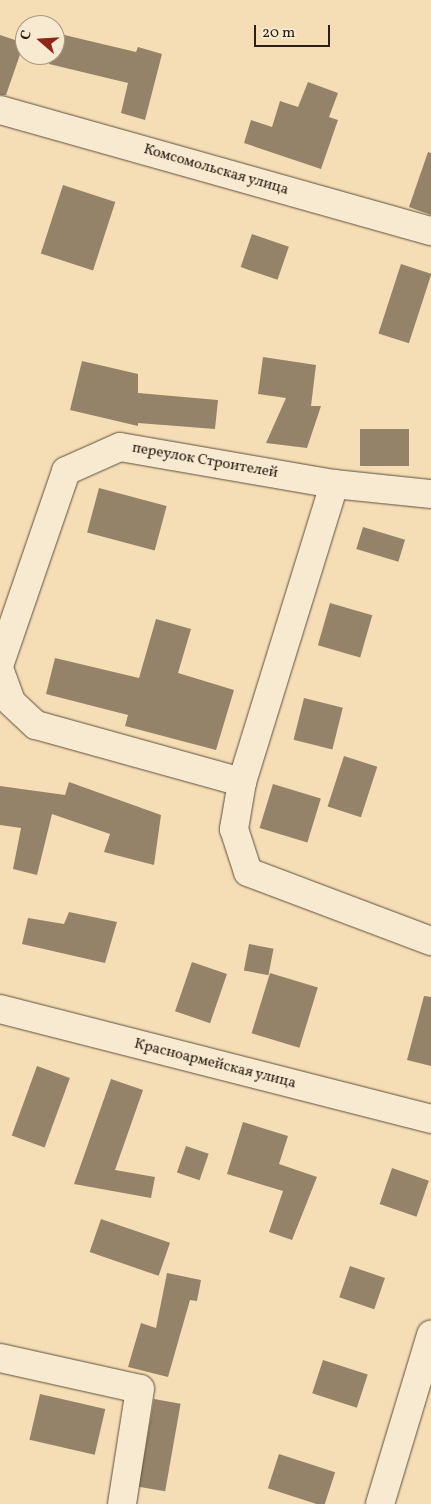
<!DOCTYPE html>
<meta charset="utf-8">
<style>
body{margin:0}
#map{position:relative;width:431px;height:1504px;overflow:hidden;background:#f5deb6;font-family:Vollkorn,serif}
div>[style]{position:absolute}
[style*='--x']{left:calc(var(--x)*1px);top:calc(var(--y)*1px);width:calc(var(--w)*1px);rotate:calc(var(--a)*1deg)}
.building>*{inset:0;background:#948369;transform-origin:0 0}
.roads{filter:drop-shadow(0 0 1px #5e503d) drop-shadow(0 0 1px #5e503d)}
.street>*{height:28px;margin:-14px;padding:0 14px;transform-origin:14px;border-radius:14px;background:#f8ead0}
span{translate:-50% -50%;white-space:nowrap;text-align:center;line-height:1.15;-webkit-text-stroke:4px #f8ead0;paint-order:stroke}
.street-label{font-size:15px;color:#2b2015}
.north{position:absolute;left:15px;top:15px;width:50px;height:50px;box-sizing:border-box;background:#f8ead0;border:1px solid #a69985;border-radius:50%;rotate:289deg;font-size:14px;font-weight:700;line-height:20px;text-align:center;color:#2b2015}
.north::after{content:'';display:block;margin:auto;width:18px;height:22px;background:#8f2418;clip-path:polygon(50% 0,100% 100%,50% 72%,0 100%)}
.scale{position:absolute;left:254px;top:25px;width:76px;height:22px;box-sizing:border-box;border:2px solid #2b2015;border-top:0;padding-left:6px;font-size:15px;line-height:18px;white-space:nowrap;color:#2b2015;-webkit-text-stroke:4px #f8ead0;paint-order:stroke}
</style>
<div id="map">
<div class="building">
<i style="clip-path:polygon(56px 33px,136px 52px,138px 47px,162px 54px,145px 120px,121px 113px,128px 83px,49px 64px,51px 55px,55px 55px)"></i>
<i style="clip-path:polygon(0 35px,24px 43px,6px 95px,0 95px)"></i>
<i style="clip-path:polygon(308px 82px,338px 93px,329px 117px,338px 120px,321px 169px,244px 143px,251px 120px,272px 127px,280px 101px,298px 107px)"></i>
<i style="clip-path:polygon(428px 152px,431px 153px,431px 215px,409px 207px)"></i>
<i style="left:63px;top:185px;width:55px;height:72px;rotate:18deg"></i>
<i style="left:252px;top:234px;width:39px;height:35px;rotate:19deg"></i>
<i style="left:401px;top:264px;width:32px;height:73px;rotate:18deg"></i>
<i style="clip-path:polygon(263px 357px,316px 365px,311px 406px,321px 406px,307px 448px,266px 443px,286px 398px,258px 394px)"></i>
<i style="clip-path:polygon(82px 361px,138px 374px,138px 393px,218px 400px,215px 429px,138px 423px,138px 426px,70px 410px)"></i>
<i style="left:360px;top:429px;width:49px;height:37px"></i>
<i style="left:99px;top:488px;width:70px;height:46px;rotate:15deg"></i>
<i style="left:363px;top:527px;width:44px;height:23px;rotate:17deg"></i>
<i style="left:330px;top:603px;width:44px;height:44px;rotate:16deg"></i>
<i style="clip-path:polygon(156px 619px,191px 629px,178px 673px,234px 690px,216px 750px,125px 726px,128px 715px,46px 694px,55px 658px,139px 678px)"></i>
<i style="left:304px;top:698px;width:40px;height:43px;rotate:14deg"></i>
<i style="left:344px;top:756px;width:35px;height:53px;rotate:18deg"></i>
<i style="clip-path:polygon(69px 782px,161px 815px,154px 865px,104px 852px,110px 834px,52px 814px,37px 875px,13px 869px,21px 828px,0 825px,0 786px,65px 795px)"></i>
<i style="left:273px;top:784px;width:50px;height:46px;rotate:17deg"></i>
<i style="clip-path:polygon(69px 912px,117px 922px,105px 963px,22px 944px,28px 918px,64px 924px)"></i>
<i style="left:249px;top:944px;width:25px;height:27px;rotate:11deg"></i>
<i style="left:192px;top:962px;width:37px;height:52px;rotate:19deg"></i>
<i style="left:270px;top:973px;width:50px;height:63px;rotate:17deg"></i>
<i style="clip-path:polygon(424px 996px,431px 997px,431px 1066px,407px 1060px)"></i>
<i style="left:37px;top:1066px;width:35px;height:74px;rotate:20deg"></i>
<i style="clip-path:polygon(111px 1079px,143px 1090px,115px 1170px,155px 1177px,151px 1198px,74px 1184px)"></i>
<i style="clip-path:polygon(243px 1122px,288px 1136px,279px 1164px,317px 1177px,292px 1240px,269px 1232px,283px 1191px,227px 1174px)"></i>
<i style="left:186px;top:1146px;width:24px;height:28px;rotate:19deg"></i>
<i style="left:392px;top:1168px;width:39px;height:38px;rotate:19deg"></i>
<i style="left:101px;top:1219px;width:73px;height:35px;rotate:19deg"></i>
<i style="left:350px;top:1266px;width:37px;height:33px;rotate:19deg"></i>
<i style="clip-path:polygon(167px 1273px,201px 1280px,197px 1301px,190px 1300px,168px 1377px,128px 1367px,141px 1323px,156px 1328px)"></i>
<i style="left:323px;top:1360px;width:47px;height:35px;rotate:18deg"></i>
<i style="left:40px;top:1394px;width:67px;height:47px;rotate:13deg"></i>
<i style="left:154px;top:1399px;width:27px;height:89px;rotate:10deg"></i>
<i style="left:279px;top:1454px;width:59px;height:36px;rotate:18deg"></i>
</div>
<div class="roads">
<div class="street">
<i style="--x:0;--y:110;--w:448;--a:15.7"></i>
<i style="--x:0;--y:663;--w:203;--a:-71"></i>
<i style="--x:66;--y:471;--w:59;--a:-24"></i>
<i style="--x:120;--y:447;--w:217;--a:9.8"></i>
<i style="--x:334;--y:484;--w:98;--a:5.9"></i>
<i style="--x:0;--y:671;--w:33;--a:70"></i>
<i style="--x:11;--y:702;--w:34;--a:43"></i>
<i style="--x:36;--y:725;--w:214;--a:15.5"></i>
<i style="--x:242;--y:782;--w:48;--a:99.7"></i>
<i style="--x:234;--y:829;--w:45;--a:72"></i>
<i style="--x:248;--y:872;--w:196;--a:20.7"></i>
<i style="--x:242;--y:782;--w:312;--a:-72.8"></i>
<i style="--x:0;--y:1009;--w:445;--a:14.3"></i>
<i style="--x:0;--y:1358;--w:143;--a:12.5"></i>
<i style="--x:140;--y:1389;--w:116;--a:98.9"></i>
<i style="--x:380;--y:1504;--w:177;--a:-73.2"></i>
</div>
</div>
<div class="street-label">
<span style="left:216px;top:170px;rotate:16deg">Комсомольская улица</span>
<span style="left:205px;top:461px;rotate:10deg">переулок Строителей</span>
<span style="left:215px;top:1064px;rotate:14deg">Красноармейская улица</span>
</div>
<div class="north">С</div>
<div class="scale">20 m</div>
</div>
